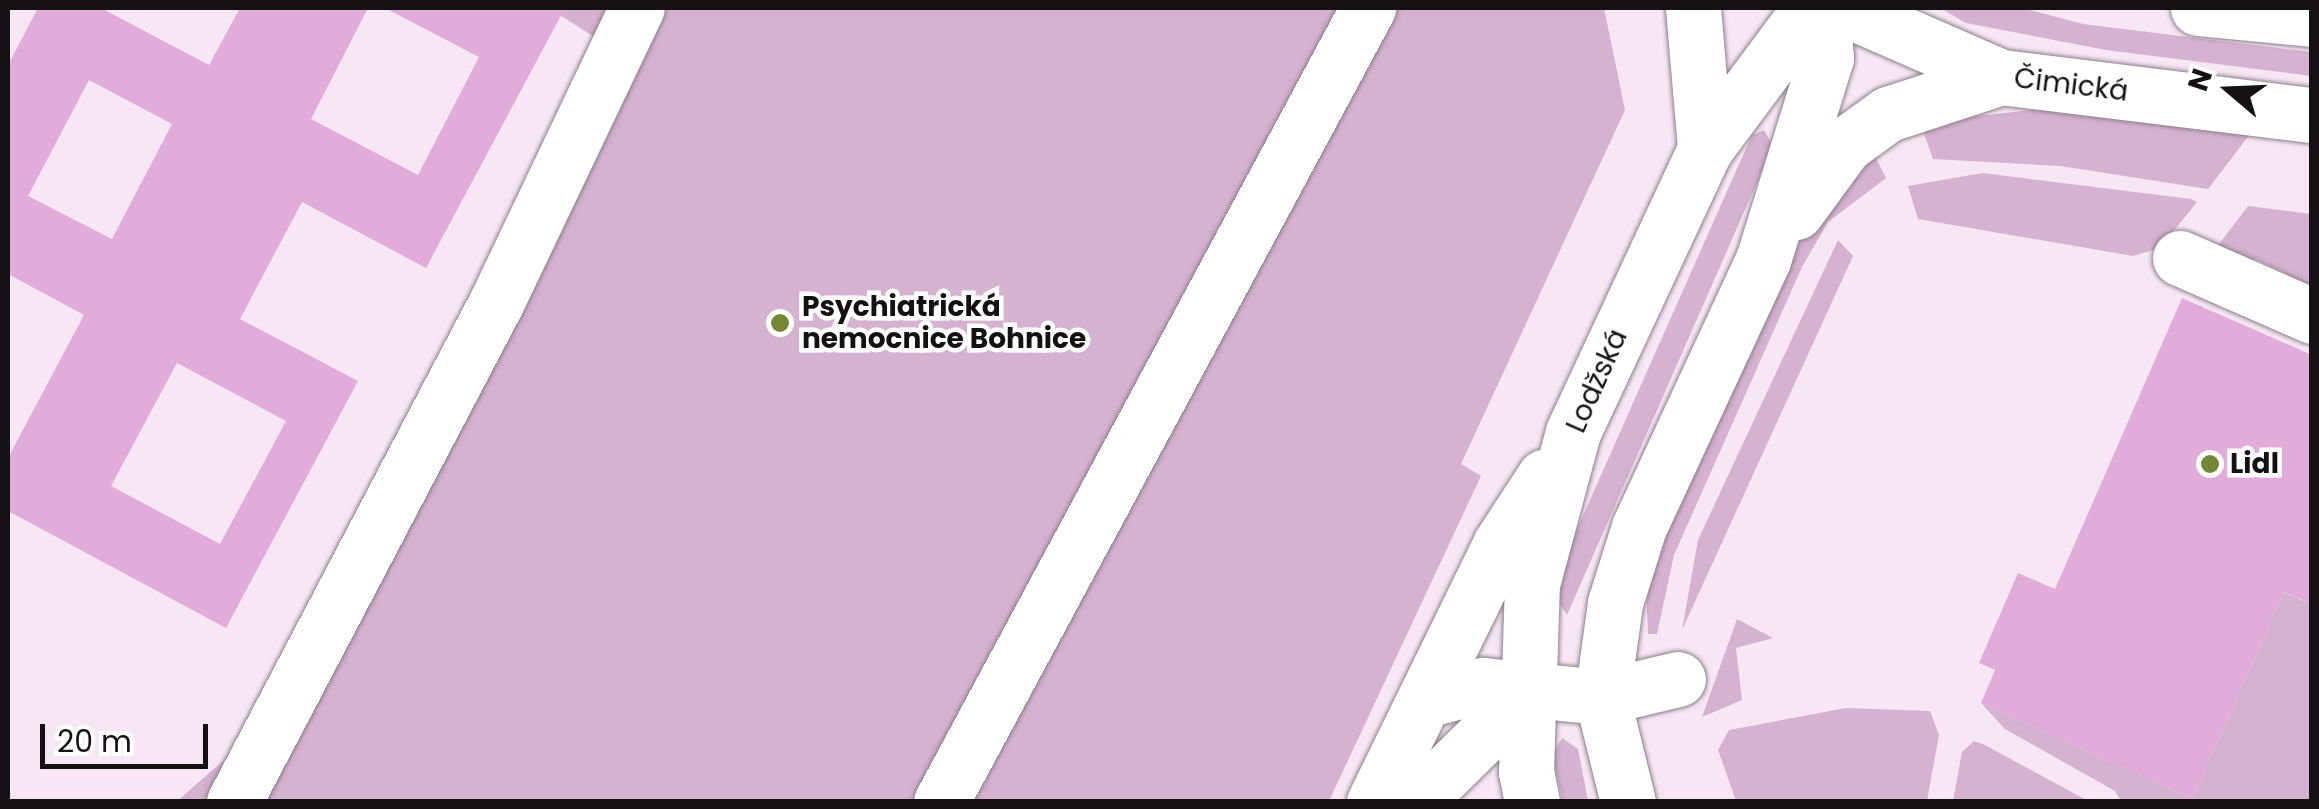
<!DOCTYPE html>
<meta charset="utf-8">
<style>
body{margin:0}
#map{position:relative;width:2319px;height:809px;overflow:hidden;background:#f7e7f4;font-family:Poppins,sans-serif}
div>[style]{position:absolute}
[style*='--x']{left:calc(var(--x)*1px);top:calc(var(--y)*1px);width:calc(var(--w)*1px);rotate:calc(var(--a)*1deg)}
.green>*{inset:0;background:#d5b2d0}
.building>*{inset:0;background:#e1acd9}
.roads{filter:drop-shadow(0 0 2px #8c7e8a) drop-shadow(0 0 2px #8c7e8a)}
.minor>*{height:55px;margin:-27.5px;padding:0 27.5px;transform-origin:27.5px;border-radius:27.5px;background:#fff}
.dots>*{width:28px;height:28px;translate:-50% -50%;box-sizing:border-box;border:5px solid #fff;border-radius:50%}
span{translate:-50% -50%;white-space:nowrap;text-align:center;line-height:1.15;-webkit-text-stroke:9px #fff;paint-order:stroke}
.street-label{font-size:28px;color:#151014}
.poi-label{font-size:28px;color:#151014;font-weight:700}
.left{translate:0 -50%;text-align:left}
.frame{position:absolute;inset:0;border:10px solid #151014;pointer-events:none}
.north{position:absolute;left:2179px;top:40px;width:100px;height:100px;-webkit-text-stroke:8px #fff;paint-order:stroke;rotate:289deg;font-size:28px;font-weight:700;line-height:40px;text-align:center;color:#151014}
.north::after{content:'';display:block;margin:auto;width:35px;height:45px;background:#151014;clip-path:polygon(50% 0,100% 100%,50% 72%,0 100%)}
.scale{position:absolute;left:40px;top:724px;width:168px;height:45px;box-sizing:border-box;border:5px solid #151014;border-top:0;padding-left:12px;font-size:30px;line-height:35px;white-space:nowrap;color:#151014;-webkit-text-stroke:8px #fff;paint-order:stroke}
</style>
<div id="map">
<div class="green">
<i style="clip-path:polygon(549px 8px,1604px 8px,1625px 110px,1461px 464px,1481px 476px,1329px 801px,176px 802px,289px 703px,630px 60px)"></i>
<i style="clip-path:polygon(1940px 8px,2022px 8px,2083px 24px,2311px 52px,2311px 76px,2106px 50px,1966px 23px)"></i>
<i style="clip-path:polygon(2050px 108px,2250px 134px,2208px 189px,2060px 166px,1933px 159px,1923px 131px,1968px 117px)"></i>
<i style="clip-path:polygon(1764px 130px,1773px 146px,1567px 615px,1556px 598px,1566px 554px,1752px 135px)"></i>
<i style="clip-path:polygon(1875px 156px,1886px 178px,1828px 222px,1802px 267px,1674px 555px,1657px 634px,1648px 634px,1646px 587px,1668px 526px,1801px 239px)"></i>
<i style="clip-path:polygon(1983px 173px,2191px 199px,2197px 202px,2160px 248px,2133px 256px,1918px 219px,1908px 186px)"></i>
<i style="clip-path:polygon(2248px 206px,2311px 214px,2311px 298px,2284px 287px,2287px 274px,2255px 259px,2248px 272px,2216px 248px)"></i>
<i style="clip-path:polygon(1838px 240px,1853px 256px,1682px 630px,1698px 540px)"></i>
<i style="clip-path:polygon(2284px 592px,2311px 604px,2311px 801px,2121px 801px,2115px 791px,2005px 729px,1981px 703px,2192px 799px)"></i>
<i style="clip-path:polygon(1737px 619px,1773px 638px,1736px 648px,1742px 700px,1702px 717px)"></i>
<i style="clip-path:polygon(1846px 708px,1930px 711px,1939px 735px,1927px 801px,1736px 801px,1718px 750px,1729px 730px)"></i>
<i style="clip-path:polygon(1562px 738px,1578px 749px,1588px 801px,1563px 801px,1552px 755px)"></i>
<i style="clip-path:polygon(1974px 741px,1983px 744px,2088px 801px,1953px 801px,1962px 752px)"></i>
</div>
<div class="building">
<i style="clip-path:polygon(evenodd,38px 8px,101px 8px,209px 65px,240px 8px,368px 8px,311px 119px,418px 175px,479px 57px,385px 8px,565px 8px,426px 268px,302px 202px,240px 319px,358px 381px,226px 628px,8px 511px,8px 458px,84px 315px,8px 274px,8px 65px,38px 8px,89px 80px,172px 124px,112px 239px,28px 196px,89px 80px,38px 8px,177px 363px,286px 421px,220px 544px,111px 486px,177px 363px)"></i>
<i style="clip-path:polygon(2182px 298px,2312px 355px,2312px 604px,2284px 592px,2192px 799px,1981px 703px,1995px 670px,1979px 663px,2018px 573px,2055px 589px)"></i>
</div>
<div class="roads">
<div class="minor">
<i style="--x:1693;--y:8;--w:142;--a:85.1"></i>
<i style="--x:1843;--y:8;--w:172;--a:23.6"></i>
<i style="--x:2001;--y:77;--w:313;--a:7"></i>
<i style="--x:2198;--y:8;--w:115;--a:5.5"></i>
<i style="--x:1796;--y:212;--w:83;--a:-53.8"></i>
<i style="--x:1845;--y:145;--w:53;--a:-35.8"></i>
<i style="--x:1888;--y:114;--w:119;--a:-18.1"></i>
<i style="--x:2180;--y:258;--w:144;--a:23.7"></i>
<i style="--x:1425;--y:700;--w:60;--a:-14.5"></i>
<i style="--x:1483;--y:685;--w:120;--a:5.8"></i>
<i style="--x:1602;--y:697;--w:78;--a:-13.3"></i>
<i style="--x:234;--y:802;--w:564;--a:-62.3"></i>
<i style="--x:496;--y:303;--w:327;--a:-64.5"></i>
<i style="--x:941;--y:802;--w:902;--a:-61.73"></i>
<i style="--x:1374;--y:802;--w:288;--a:-63.9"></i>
<i style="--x:1501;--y:543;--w:79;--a:-56.9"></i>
<i style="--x:1416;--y:802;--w:157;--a:-44.5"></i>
<i style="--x:1532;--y:802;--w:31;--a:-101"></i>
<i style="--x:1526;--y:772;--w:188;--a:-88.2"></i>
<i style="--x:1532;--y:584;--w:157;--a:-74.9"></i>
<i style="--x:1573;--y:432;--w:312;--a:-65"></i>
<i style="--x:1705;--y:149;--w:176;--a:-53.3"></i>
<i style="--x:1628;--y:802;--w:108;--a:-103.9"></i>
<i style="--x:1602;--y:697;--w:95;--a:-82.1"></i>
<i style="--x:1615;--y:603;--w:80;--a:-72.5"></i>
<i style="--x:1639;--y:527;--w:294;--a:-65.1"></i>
<i style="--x:1763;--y:260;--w:212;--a:-72.7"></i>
<i style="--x:1826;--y:58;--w:50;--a:-94.6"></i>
</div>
</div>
<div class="dots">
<i style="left:780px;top:323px;background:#738737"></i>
<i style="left:2210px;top:464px;background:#738737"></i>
</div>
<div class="street-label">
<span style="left:2071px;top:85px;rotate:7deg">Čimická</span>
<span style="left:1597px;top:381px;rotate:-66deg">Lodžská</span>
</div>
<div class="poi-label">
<span class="left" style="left:802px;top:323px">Psychiatrická<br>nemocnice Bohnice</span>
<span class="left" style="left:2230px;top:464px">Lidl</span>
</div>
<div class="frame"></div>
<div class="north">N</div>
<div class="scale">20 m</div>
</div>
